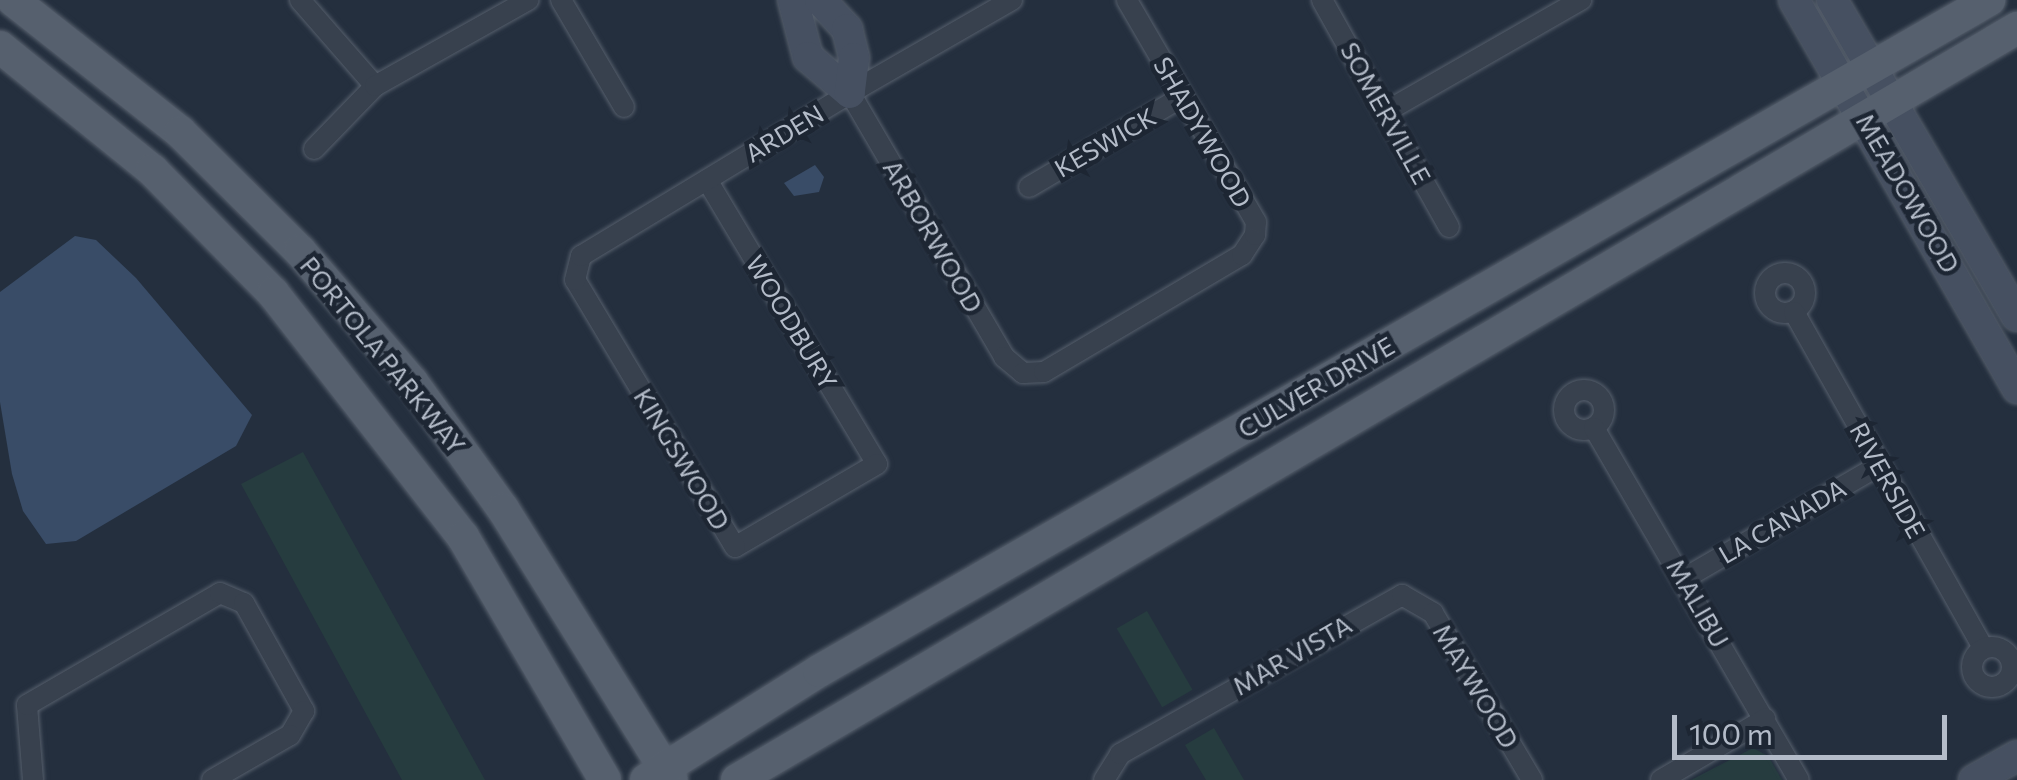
<!DOCTYPE html>
<style>
body{margin:0}
#map{position:relative;width:2017px;height:780px;overflow:hidden;background:#242f3e;font-family:Commissioner,sans-serif}
div>[style]{position:absolute}
[style*='--x']{left:calc(var(--x)*1px);top:calc(var(--y)*1px);width:calc(var(--w)*1px);rotate:calc(var(--a)*1deg)}
.green>*{inset:0;background:#263c3f;transform-origin:0 0}
.water>*{inset:0;background:#394c67}
.roads{filter:drop-shadow(0 0 2px #565f6c) drop-shadow(0 0 2px #565f6c)}
.street>*{height:20px;margin:-10px;padding:0 10px;transform-origin:10px;border-radius:10px;background:#38414e}
.street>.ring{margin:-10px;padding:0;box-sizing:content-box;background:none;border:20px solid #38414e;border-radius:50%}
.secondary>*{height:30px;margin:-15px;padding:0 15px;transform-origin:15px;border-radius:15px;background:#465061}
.primary>*{height:32px;margin:-16px;padding:0 16px;transform-origin:16px;border-radius:16px;background:#56606e}
span{translate:-50% -50%;white-space:nowrap;text-align:center;line-height:1.15;-webkit-text-stroke:9px #1d2633;paint-order:stroke}
.street-label{font-size:25px;color:#b4bcc9}
.scale{position:absolute;left:1672px;top:715px;width:275px;height:45px;box-sizing:border-box;border:5px solid #b4bcc9;border-top:0;padding-left:12px;font-size:30px;line-height:35px;white-space:nowrap;color:#b4bcc9;-webkit-text-stroke:8px #1d2633;paint-order:stroke}
</style>
<div id="map">
<div class="green">
<i style="clip-path:polygon(303px 452px,485px 780px,402px 780px,241px 484px)"></i>
<i style="left:1147px;top:611px;width:91px;height:35px;rotate:60deg"></i>
<i style="clip-path:polygon(1214px 728px,1244px 780px,1206px 780px,1185px 745px)"></i>
<i style="clip-path:polygon(1753px 748px,1768px 756px,1782px 780px,1691px 780px)"></i>
</div>
<div class="water">
<i style="clip-path:polygon(815px 165px,824px 177px,819px 192px,794px 196px,784px 183px)"></i>
<i style="clip-path:polygon(75px 236px,96px 240px,136px 278px,252px 415px,236px 446px,76px 541px,46px 544px,23px 511px,12px 474px,0 402px,0 292px)"></i>
</div>
<div class="roads">
<div class="street">
<i style="--x:300;--y:0;--w:114;--a:48.9"></i>
<i style="--x:561;--y:0;--w:124;--a:59.5"></i>
<i style="--x:1322;--y:0;--w:260;--a:60.8"></i>
<i style="--x:850;--y:93;--w:306;--a:59.7"></i>
<i style="--x:1004;--y:357;--w:25;--a:40"></i>
<i style="--x:1023;--y:373;--w:21;--a:-3"></i>
<i style="--x:1044;--y:372;--w:230;--a:-30.6"></i>
<i style="--x:1242;--y:255;--w:24;--a:-57"></i>
<i style="--x:1255;--y:235;--w:13;--a:-86"></i>
<i style="--x:1256;--y:222;--w:257;--a:-120.2"></i>
<i style="--x:1387;--y:111;--w:224;--a:-29.8"></i>
<i style="--x:314;--y:149;--w:88;--a:-45.9"></i>
<i style="--x:375;--y:86;--w:176;--a:-29.3"></i>
<i style="--x:707;--y:180;--w:331;--a:59.1"></i>
<i style="--x:877;--y:464;--w:164;--a:149.7"></i>
<i style="--x:735;--y:547;--w:311;--a:-120.9"></i>
<i style="--x:575;--y:280;--w:25;--a:-76"></i>
<i style="--x:581;--y:256;--w:315;--a:-31.2"></i>
<i style="--x:850;--y:93;--w:187;--a:-29.9"></i>
<i style="--x:1029;--y:187;--w:178;--a:-30.5"></i>
<i class="ring" style="left:1765px;top:273px;width:20px;height:20px"></i>
<i style="--x:1794;--y:312;--w:386;--a:60.6"></i>
<i class="ring" style="left:1564px;top:390px;width:20px;height:20px"></i>
<i style="--x:1594;--y:428;--w:407;--a:59.8"></i>
<i style="--x:1685;--y:578;--w:225;--a:-30.1"></i>
<i class="ring" style="left:1972px;top:647px;width:20px;height:20px"></i>
<i style="--x:33;--y:780;--w:75;--a:-94.6"></i>
<i style="--x:27;--y:705;--w:223;--a:-30.1"></i>
<i style="--x:220;--y:593;--w:26;--a:23"></i>
<i style="--x:244;--y:603;--w:124;--a:60.9"></i>
<i style="--x:304;--y:711;--w:28;--a:120"></i>
<i style="--x:290;--y:735;--w:90;--a:150"></i>
<i style="--x:1104;--y:780;--w:31;--a:-58"></i>
<i style="--x:1120;--y:754;--w:324;--a:-29.4"></i>
<i style="--x:1402;--y:595;--w:36;--a:30"></i>
<i style="--x:1433;--y:613;--w:194;--a:59.3"></i>
<i style="--x:1661;--y:780;--w:121;--a:-30.4"></i>
</div>
<div class="secondary">
<i style="--x:793;--y:0;--w:59;--a:75.3"></i>
<i style="--x:808;--y:57;--w:55;--a:40.6"></i>
<i style="--x:820;--y:0;--w:40;--a:47"></i>
<i style="--x:847;--y:29;--w:30;--a:76"></i>
<i style="--x:854;--y:58;--w:35;--a:97"></i>
<i style="--x:1794;--y:0;--w:448;--a:60.1"></i>
<i style="--x:1832;--y:0;--w:366;--a:59.7"></i>
<i style="--x:1974;--y:780;--w:49;--a:-29.2"></i>
</div>
<div class="primary">
<i style="--x:13;--y:0;--w:213;--a:38.3"></i>
<i style="--x:180;--y:132;--w:169;--a:44.8"></i>
<i style="--x:300;--y:251;--w:172;--a:49.5"></i>
<i style="--x:412;--y:382;--w:156;--a:54.4"></i>
<i style="--x:503;--y:509;--w:319;--a:58.1"></i>
<i style="--x:0;--y:47;--w:196;--a:39"></i>
<i style="--x:152;--y:170;--w:173;--a:45.5"></i>
<i style="--x:273;--y:293;--w:309;--a:52.1"></i>
<i style="--x:463;--y:537;--w:281;--a:59.7"></i>
<i style="--x:646;--y:780;--w:204;--a:-32.2"></i>
<i style="--x:819;--y:671;--w:1349;--a:-29.83"></i>
<i style="--x:737;--y:780;--w:1485;--a:-30.43"></i>
</div>
</div>
<div class="street-label">
<span style="left:1386px;top:113px;rotate:61deg">SOMERVILLE</span>
<span style="left:1203px;top:132px;rotate:60deg">SHADYWOOD</span>
<span style="left:784px;top:133px;rotate:-31deg">ARDEN</span>
<span style="left:1105px;top:142px;rotate:-30deg">KESWICK</span>
<span style="left:1908px;top:193px;rotate:60deg">MEADOWOOD</span>
<span style="left:933px;top:236px;rotate:60deg">ARBORWOOD</span>
<span style="left:792px;top:322px;rotate:59deg">WOODBURY</span>
<span style="left:383px;top:355px;rotate:51deg">PORTOLA PARKWAY</span>
<span style="left:1316px;top:387px;rotate:-30deg">CULVER DRIVE</span>
<span style="left:682px;top:459px;rotate:59deg">KINGSWOOD</span>
<span style="left:1888px;top:480px;rotate:61deg">RIVERSIDE</span>
<span style="left:1782px;top:521px;rotate:-30deg">LA CANADA</span>
<span style="left:1698px;top:603px;rotate:60deg">MALIBU</span>
<span style="left:1292px;top:655px;rotate:-30deg">MAR VISTA</span>
<span style="left:1476px;top:686px;rotate:59deg">MAYWOOD</span>
</div>
<div class="scale">100 m</div>
</div>
